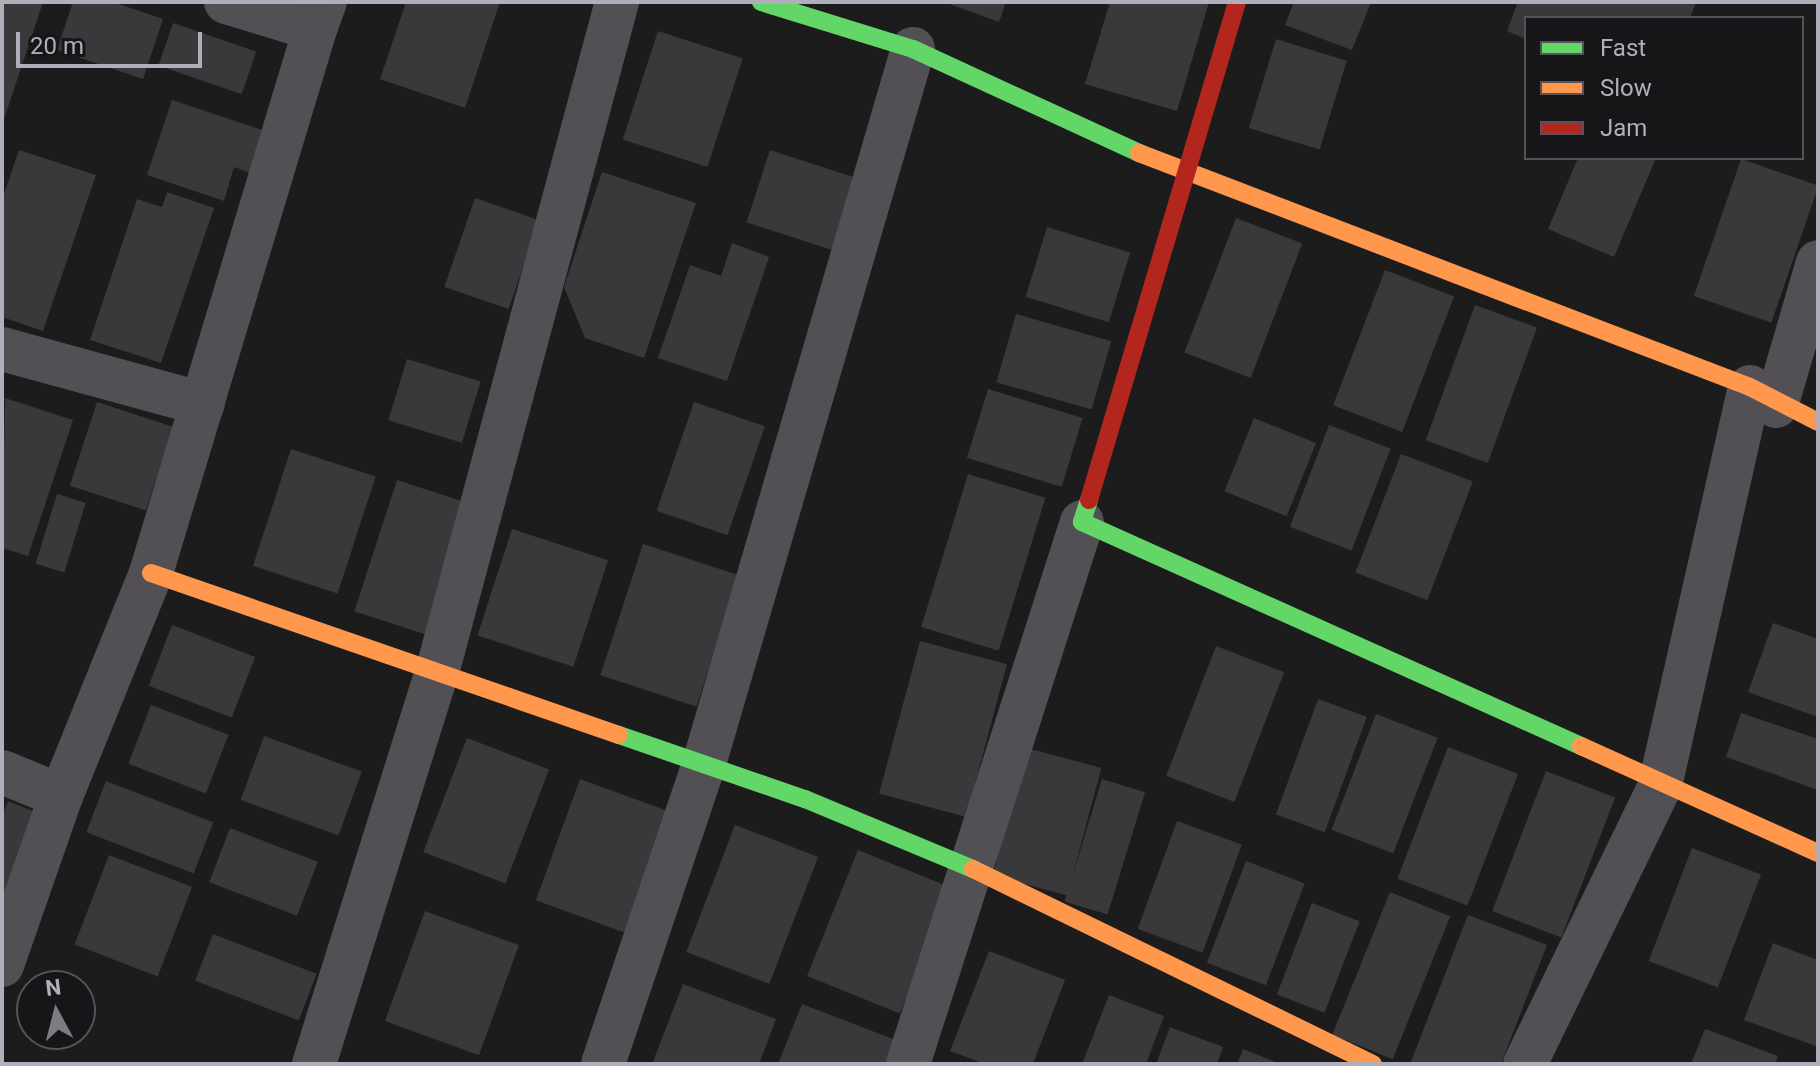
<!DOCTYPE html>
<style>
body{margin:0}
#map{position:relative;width:1820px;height:1066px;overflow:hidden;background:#1c1c1c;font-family:Roboto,sans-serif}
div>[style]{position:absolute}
.building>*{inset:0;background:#39393b;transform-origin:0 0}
.street>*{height:44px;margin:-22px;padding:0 22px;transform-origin:22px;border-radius:22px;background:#525055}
.fast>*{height:18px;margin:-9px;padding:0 9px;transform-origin:9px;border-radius:9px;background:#63d668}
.slow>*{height:18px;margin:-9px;padding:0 9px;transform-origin:9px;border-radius:9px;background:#ff974d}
.jam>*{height:18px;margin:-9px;padding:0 9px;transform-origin:9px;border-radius:9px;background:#b3261e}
span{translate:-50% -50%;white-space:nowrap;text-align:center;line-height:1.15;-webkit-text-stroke:6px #171518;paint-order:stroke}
.frame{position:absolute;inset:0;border:4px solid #b1aebb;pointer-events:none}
.legend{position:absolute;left:1524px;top:16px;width:280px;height:144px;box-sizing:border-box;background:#171518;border:2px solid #555259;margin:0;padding:10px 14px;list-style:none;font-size:24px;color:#b1aebb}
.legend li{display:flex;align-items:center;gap:16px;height:40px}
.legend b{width:40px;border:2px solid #555259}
.north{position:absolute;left:16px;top:970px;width:80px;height:80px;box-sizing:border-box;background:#171518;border:2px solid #555259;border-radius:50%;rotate:353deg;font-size:22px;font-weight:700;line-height:32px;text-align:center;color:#b1aebb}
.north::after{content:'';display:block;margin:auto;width:28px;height:36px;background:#7d7b83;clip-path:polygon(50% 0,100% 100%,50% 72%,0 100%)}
.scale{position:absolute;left:16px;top:32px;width:186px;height:36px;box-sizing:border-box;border:4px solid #b1aebb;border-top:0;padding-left:10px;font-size:24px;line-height:28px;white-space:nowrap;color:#b1aebb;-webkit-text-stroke:6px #171518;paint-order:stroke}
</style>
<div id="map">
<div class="building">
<div style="clip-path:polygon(2px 2px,43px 2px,3px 122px,2px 122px)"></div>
<div style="clip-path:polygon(73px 2px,113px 2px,163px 19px,143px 79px,57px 50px)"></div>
<div style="clip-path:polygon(406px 2px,500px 2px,465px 108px,380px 79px)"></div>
<div style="clip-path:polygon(944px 2px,1006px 2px,999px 22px)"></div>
<div style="clip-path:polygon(1110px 2px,1209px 2px,1177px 111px,1085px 84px)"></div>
<div style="clip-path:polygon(1294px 2px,1371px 2px,1352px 50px,1285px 25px)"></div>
<div style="clip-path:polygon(1518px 2px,1696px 2px,1690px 18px,1526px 18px,1526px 39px,1507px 31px)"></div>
<div style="left:173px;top:23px;width:88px;height:45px;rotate:19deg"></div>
<div style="left:658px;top:31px;width:89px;height:114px;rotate:18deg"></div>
<div style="left:1276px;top:39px;width:74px;height:93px;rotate:17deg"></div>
<div style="clip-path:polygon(172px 100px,265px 131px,251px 173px,234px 167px,224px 201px,147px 175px)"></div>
<div style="clip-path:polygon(19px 150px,96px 175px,43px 331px,2px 317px,2px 200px)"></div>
<div style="left:770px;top:150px;width:97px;height:76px;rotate:18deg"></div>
<div style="clip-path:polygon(1578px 158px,1656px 158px,1614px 257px,1548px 229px)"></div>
<div style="left:1741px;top:159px;width:82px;height:145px;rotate:19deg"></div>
<div style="clip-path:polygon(602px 172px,696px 203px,644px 358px,585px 338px,564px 287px)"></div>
<div style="clip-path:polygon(167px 192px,214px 208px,161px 363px,90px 340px,137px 199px,162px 207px)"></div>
<div style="left:475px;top:198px;width:68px;height:94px;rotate:19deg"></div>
<div style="left:1236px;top:218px;width:71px;height:144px;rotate:21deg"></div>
<div style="left:1047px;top:227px;width:87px;height:73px;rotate:17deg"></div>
<div style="clip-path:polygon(732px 243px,769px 257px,727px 381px,658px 358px,690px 265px,721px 276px)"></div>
<div style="left:1385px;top:270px;width:74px;height:145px;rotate:21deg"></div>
<div style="left:1475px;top:305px;width:66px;height:144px;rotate:20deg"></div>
<div style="left:1016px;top:314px;width:99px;height:71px;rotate:16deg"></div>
<div style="left:407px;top:359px;width:77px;height:64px;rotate:17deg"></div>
<div style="left:988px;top:389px;width:99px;height:72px;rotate:17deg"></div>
<div style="clip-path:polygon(5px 398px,73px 420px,28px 556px,2px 548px)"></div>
<div style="left:97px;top:402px;width:80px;height:88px;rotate:18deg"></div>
<div style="left:694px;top:402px;width:75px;height:115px;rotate:19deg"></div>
<div style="left:1254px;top:418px;width:67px;height:79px;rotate:22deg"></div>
<div style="left:1329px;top:425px;width:66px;height:109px;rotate:21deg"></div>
<div style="left:291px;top:449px;width:89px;height:123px;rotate:18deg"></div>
<div style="left:1401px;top:454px;width:77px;height:127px;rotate:21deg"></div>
<div style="left:968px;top:474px;width:81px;height:160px;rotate:17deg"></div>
<div style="left:397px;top:480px;width:76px;height:138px;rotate:18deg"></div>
<div style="left:57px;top:494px;width:30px;height:73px;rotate:17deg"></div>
<div style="left:512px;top:529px;width:101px;height:112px;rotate:18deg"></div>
<div style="left:643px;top:544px;width:101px;height:138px;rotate:18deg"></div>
<div style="clip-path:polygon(1773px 623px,1818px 639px,1818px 717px,1748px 692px)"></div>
<div style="left:172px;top:625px;width:89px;height:65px;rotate:21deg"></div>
<div style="left:920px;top:641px;width:90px;height:158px;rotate:15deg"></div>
<div style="left:1216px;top:646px;width:73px;height:139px;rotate:21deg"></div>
<div style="left:1318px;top:699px;width:52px;height:123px;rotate:20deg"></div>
<div style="left:151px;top:705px;width:83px;height:63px;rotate:21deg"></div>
<div style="clip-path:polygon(1741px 713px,1818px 739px,1818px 790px,1726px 757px)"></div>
<div style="left:1376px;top:714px;width:66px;height:124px;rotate:21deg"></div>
<div style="left:264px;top:736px;width:104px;height:68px;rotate:20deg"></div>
<div style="left:467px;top:738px;width:88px;height:122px;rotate:21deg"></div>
<div style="left:1448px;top:747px;width:75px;height:141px;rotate:21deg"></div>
<div style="left:1027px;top:748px;width:77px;height:132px;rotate:15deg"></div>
<div style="left:1546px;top:771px;width:74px;height:150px;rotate:21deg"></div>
<div style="left:580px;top:779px;width:97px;height:129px;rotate:20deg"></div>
<div style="left:1102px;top:779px;width:45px;height:128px;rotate:17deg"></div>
<div style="left:106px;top:781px;width:115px;height:55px;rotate:21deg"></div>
<div style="clip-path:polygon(8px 801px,40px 814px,2px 912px,2px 816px)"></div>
<div style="left:1177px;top:821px;width:69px;height:115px;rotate:20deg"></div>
<div style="left:735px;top:825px;width:89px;height:136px;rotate:21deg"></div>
<div style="left:230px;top:828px;width:94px;height:58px;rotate:21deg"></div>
<div style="left:1692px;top:848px;width:74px;height:121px;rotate:21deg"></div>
<div style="left:858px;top:850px;width:100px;height:136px;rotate:22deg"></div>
<div style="left:109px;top:855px;width:89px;height:96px;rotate:21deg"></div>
<div style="left:1246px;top:861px;width:63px;height:109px;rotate:21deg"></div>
<div style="left:1390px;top:892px;width:65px;height:154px;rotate:22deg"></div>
<div style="left:1312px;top:903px;width:51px;height:98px;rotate:21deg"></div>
<div style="left:425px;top:911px;width:100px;height:117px;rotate:20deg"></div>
<div style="clip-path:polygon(1468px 915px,1547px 945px,1501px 1064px,1410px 1064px)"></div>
<div style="left:213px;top:934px;width:111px;height:50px;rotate:21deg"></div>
<div style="clip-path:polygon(1773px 943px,1818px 960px,1816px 1046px,1744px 1020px)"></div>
<div style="clip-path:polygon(989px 951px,1065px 980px,1033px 1064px,985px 1064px,950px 1051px)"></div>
<div style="clip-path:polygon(683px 984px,776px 1019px,759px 1064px,652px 1064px)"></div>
<div style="clip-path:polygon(1109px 995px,1164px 1016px,1146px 1064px,1082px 1064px)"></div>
<div style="clip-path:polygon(802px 1004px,898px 1041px,889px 1064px,778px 1064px)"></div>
<div style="clip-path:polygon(1170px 1027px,1223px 1047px,1217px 1064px,1156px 1064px)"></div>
<div style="clip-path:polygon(1705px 1029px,1778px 1056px,1775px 1064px,1691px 1064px)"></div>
<div style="clip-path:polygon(1243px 1049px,1281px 1064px,1237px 1064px)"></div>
</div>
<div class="street">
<div style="left:226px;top:2px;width:93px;rotate:16.9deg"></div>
<div style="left:315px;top:29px;width:29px;rotate:-70deg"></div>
<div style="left:2px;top:349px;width:208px;rotate:15.3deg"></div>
<div style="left:1776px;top:406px;width:150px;rotate:-73.7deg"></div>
<div style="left:2px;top:772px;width:64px;rotate:22.1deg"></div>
<div style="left:2px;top:965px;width:179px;rotate:-70.8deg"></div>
<div style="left:61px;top:796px;width:240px;rotate:-68deg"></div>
<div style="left:151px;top:573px;width:568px;rotate:-73.22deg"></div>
<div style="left:314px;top:1064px;width:414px;rotate:-72.6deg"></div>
<div style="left:438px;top:669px;width:691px;rotate:-74.98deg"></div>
<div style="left:603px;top:1064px;width:317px;rotate:-71.4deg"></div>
<div style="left:704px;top:764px;width:745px;rotate:-73.71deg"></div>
<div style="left:908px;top:1064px;width:569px;rotate:-72.2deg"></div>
<div style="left:1525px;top:1064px;width:309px;rotate:-64.1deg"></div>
<div style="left:1660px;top:786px;width:409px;rotate:-77.3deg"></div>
</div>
<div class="fast">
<div style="left:761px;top:2px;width:159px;rotate:17.2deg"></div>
<div style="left:913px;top:49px;width:249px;rotate:24.7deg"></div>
<div style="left:1089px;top:500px;width:23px;rotate:108deg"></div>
<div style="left:1082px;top:522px;width:547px;rotate:24.18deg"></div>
<div style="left:619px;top:735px;width:197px;rotate:19deg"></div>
<div style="left:805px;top:799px;width:182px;rotate:22.6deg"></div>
</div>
<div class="slow">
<div style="left:1139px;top:153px;width:654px;rotate:20.96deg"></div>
<div style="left:1750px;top:387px;width:76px;rotate:27.2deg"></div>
<div style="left:151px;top:573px;width:495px;rotate:19.1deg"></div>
<div style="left:1581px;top:746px;width:260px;rotate:24.3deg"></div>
<div style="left:973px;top:869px;width:445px;rotate:26deg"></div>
</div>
<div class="jam">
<div style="left:1089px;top:500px;width:520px;rotate:-73.45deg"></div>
</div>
<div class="frame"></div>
<ul class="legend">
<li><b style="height:10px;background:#63d668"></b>Fast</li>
<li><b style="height:10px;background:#ff974d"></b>Slow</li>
<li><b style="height:10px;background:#b3261e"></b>Jam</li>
</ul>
<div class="north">N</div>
<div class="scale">20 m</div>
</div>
